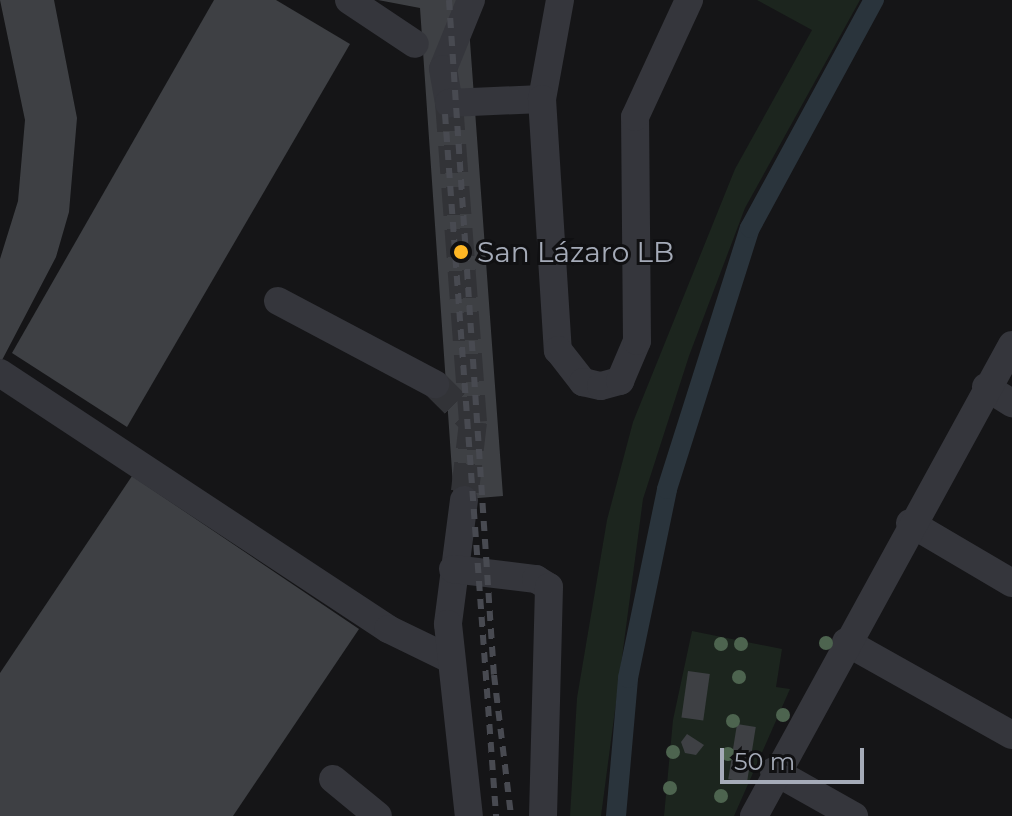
<!DOCTYPE html>
<meta charset="utf-8">
<style>
body{margin:0}
#map{position:relative;width:1012px;height:816px;overflow:hidden;background:#151517;font-family:Montserrat,sans-serif}
div>[style]{position:absolute}
.green>*{inset:0;background:#1c251e}
.canal>*{height:20px;margin:-10px;padding:0 10px;transform-origin:10px;border-radius:10px;background:#2a343c}
.building>*{inset:0;background:#3e4044;transform-origin:0 0}
.minor-tunnel>*{height:28px;margin-top:-14px;transform-origin:0;background:repeating-linear-gradient(90deg,#323337 0 28px,transparent 0 42px)}
.minor>*{height:28px;margin:-14px;padding:0 14px;transform-origin:14px;border-radius:14px;background:#35363c}
.rail>*{height:6px;margin-top:-3px;transform-origin:0;background:repeating-linear-gradient(90deg,#484a51 0 10px,transparent 0 18px)}
.trees>*{width:14px;height:14px;margin:-7px;border-radius:50%;background:#4d644f}
.dots>*{width:22px;height:22px;translate:-50% -50%;box-sizing:border-box;border:4px solid #101012;border-radius:50%}
span{translate:-50% -50%;white-space:nowrap;text-align:center;line-height:1.15;-webkit-text-stroke:6px #101012;paint-order:stroke}
.poi-label{font-size:28px;color:#a5abb8}
.left{translate:0 -50%;text-align:left}
.scale{position:absolute;left:720px;top:748px;width:144px;height:36px;box-sizing:border-box;border:4px solid #a5abb8;border-top:0;padding-left:10px;font-size:24px;line-height:28px;white-space:nowrap;color:#a5abb8;-webkit-text-stroke:6px #101012;paint-order:stroke}
</style>
<div id="map">
<div class="green">
<div style="clip-path:polygon(757px 0,860px 0,745px 208px,689px 356px,643px 499px,601px 816px,570px 816px,577px 698px,607px 520px,633px 422px,735px 169px,812px 30px)"></div>
<div style="clip-path:polygon(692px 631px,782px 649px,776px 687px,790px 689px,734px 816px,664px 816px,673px 720px)"></div>
</div>
<div class="canal">
<div style="left:616px;top:816px;width:139px;rotate:-85deg"></div>
<div style="left:628px;top:678px;width:193px;rotate:-78.3deg"></div>
<div style="left:667px;top:489px;width:274px;rotate:-72.4deg"></div>
<div style="left:750px;top:228px;width:260px;rotate:-61.5deg"></div>
</div>
<div class="building">
<div style="clip-path:polygon(0 0,54px 0,77px 118px,69px 212px,56px 257px,0 364px,0 259px,18px 201px,25px 120px)"></div>
<div style="clip-path:polygon(214px 0,276px 0,350px 44px,127px 427px,12px 353px)"></div>
<div style="clip-path:polygon(378px 0,467px 0,503px 496px,454px 500px,420px 8px)"></div>
<div style="clip-path:polygon(132px 476px,359px 629px,233px 816px,0 816px,0 673px)"></div>
<div style="left:688px;top:671px;width:22px;height:47px;rotate:8deg"></div>
<div style="left:737px;top:724px;width:19px;height:56px;rotate:9deg"></div>
<div style="clip-path:polygon(687px 734px,704px 745px,696px 755px,685px 753px,681px 742px)"></div>
</div>
<div class="minor-tunnel">
<div style="left:449px;top:103px;width:320px;rotate:85.7deg"></div>
<div style="left:473px;top:422px;width:79px;rotate:96.6deg"></div>
<div style="left:435px;top:384px;width:54px;rotate:45deg"></div>
</div>
<div class="minor">
<div style="left:349px;top:0;width:79px;rotate:33.7deg"></div>
<div style="left:471px;top:0;width:74px;rotate:112.1deg"></div>
<div style="left:443px;top:69px;width:35px;rotate:80deg"></div>
<div style="left:449px;top:103px;width:93px;rotate:-2.5deg"></div>
<div style="left:560px;top:0;width:101px;rotate:100.3deg"></div>
<div style="left:542px;top:99px;width:252px;rotate:86.4deg"></div>
<div style="left:558px;top:350px;width:41px;rotate:52deg"></div>
<div style="left:583px;top:382px;width:18px;rotate:13deg"></div>
<div style="left:601px;top:386px;width:20px;rotate:-15deg"></div>
<div style="left:620px;top:381px;width:43px;rotate:-67deg"></div>
<div style="left:637px;top:341px;width:224px;rotate:-90.5deg"></div>
<div style="left:635px;top:117px;width:129px;rotate:-65.2deg"></div>
<div style="left:278px;top:301px;width:178px;rotate:27.9deg"></div>
<div style="left:0;top:373px;width:465px;rotate:33.4deg"></div>
<div style="left:388px;top:629px;width:69px;rotate:25.8deg"></div>
<div style="left:986px;top:387px;width:31px;rotate:32deg"></div>
<div style="left:464px;top:500px;width:125px;rotate:97.4deg"></div>
<div style="left:448px;top:624px;width:193px;rotate:83.8deg"></div>
<div style="left:910px;top:523px;width:118px;rotate:30.5deg"></div>
<div style="left:453px;top:569px;width:84px;rotate:6.9deg"></div>
<div style="left:536px;top:579px;width:15px;rotate:32deg"></div>
<div style="left:549px;top:587px;width:229px;rotate:91.5deg"></div>
<div style="left:846px;top:642px;width:190px;rotate:29.3deg"></div>
<div style="left:774px;top:771px;width:92px;rotate:29.4deg"></div>
<div style="left:333px;top:779px;width:58px;rotate:39.4deg"></div>
<div style="left:754px;top:816px;width:537px;rotate:-61.29deg"></div>
</div>
<div class="rail">
<div style="left:449px;top:0;width:676px;rotate:86.19deg"></div>
<div style="left:494px;top:675px;width:142px;rotate:83.1deg"></div>
<div style="left:445px;top:114px;width:704px;rotate:85.84deg"></div>
</div>
<div class="trees">
<div style="left:826px;top:643px"></div>
<div style="left:721px;top:644px"></div>
<div style="left:741px;top:644px"></div>
<div style="left:739px;top:677px"></div>
<div style="left:783px;top:715px"></div>
<div style="left:733px;top:721px"></div>
<div style="left:673px;top:752px"></div>
<div style="left:728px;top:754px"></div>
<div style="left:670px;top:788px"></div>
<div style="left:721px;top:796px"></div>
</div>
<div class="dots">
<div style="left:461px;top:252px;background:#ffb724"></div>
</div>
<div class="poi-label">
<span class="left" style="left:477px;top:252px">San Lázaro LB</span>
</div>
<div class="scale">50 m</div>
</div>
